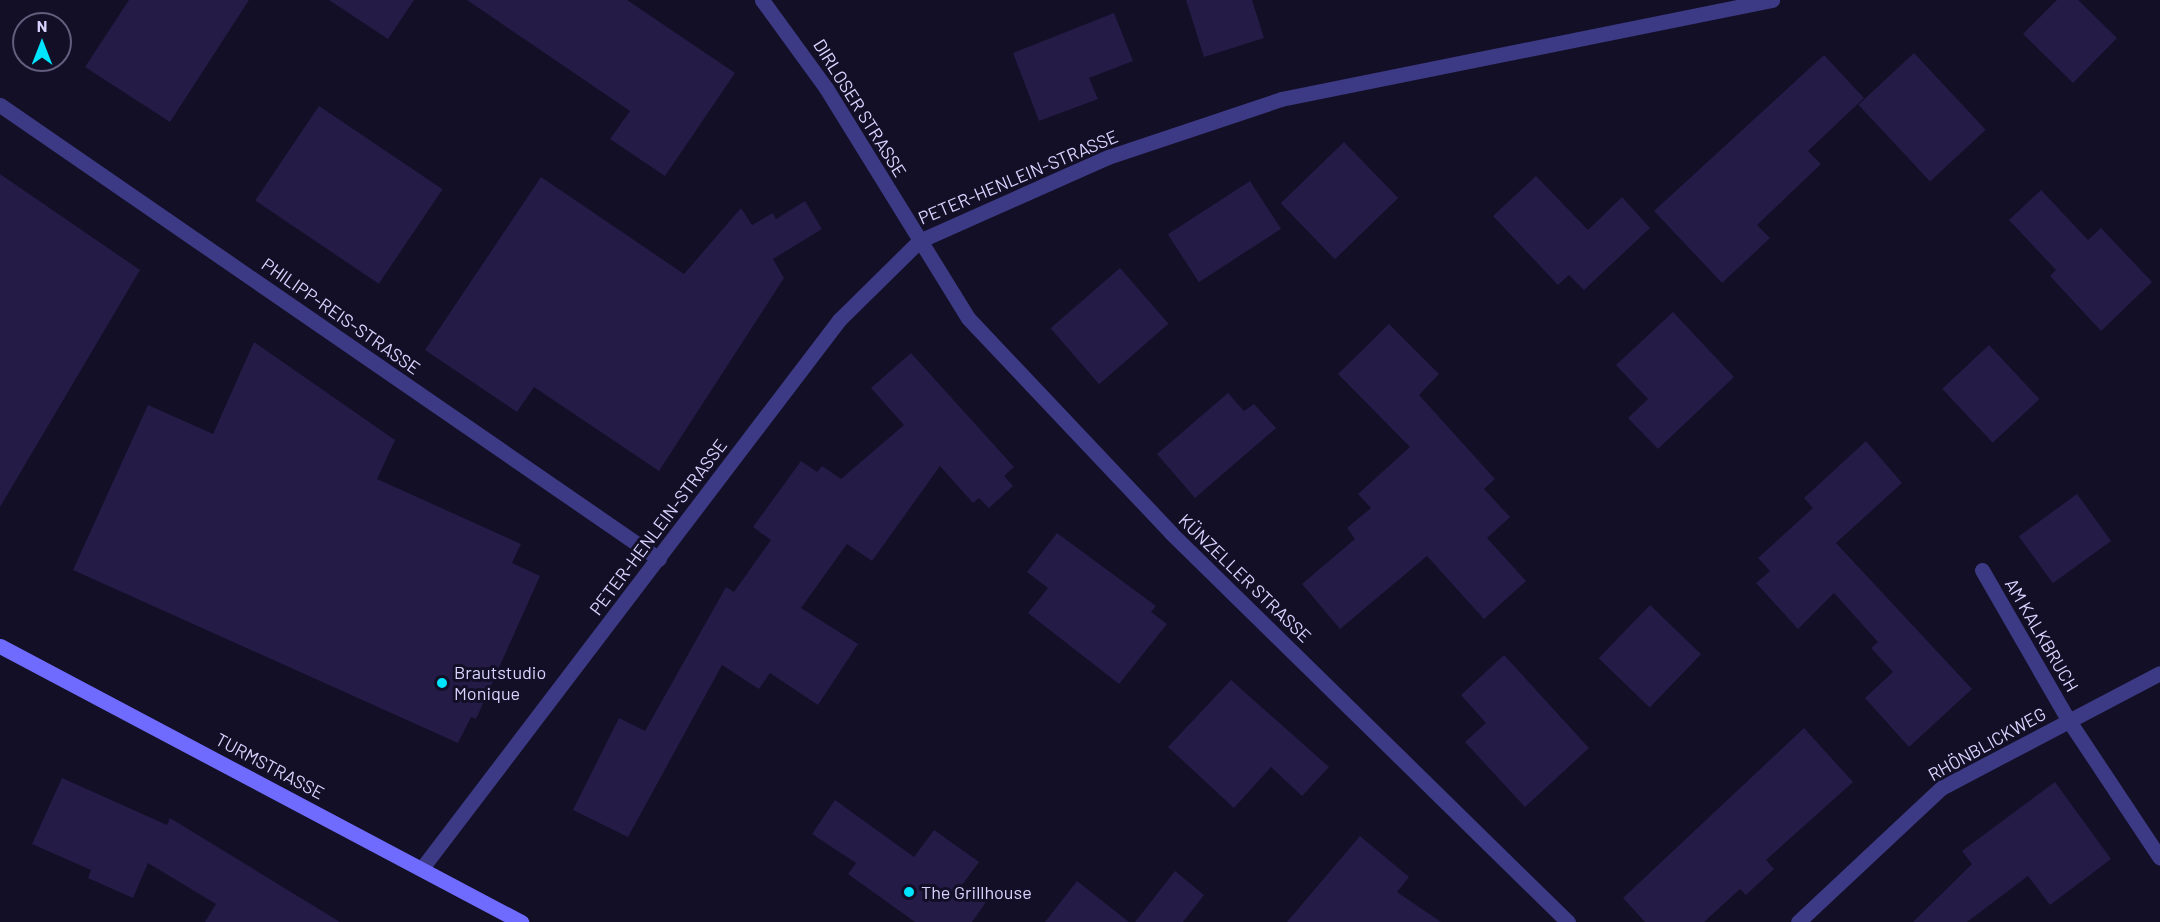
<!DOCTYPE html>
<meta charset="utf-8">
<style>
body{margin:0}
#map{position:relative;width:2160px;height:922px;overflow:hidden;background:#130f26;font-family:Barlow,sans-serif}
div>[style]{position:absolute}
.building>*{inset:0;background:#241b47;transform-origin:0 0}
.minor>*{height:15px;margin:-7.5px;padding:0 7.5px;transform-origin:7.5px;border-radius:7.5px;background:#3d3a85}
.secondary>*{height:15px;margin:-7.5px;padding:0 7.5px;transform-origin:7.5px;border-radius:7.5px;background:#6f6bff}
.dots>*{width:16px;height:16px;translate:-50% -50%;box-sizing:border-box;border:3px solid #130f26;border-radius:50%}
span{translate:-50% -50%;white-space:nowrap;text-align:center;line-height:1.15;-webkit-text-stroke:6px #130f26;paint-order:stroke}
.street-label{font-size:18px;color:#d9d4ff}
.poi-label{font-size:18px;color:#d9d4ff}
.left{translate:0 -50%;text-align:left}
.north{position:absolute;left:12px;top:12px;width:60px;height:60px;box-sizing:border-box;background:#130f26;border:2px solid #625e7d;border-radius:50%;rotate:0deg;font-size:16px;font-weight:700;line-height:24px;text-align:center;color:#d9d4ff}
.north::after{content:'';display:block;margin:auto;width:21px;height:27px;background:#00e5ff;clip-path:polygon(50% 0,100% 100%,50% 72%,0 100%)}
</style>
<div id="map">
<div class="building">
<div style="clip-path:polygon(129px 0,249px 0,170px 122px,85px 67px)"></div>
<div style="clip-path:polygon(329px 0,414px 0,388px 39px)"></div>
<div style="clip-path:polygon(467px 0,627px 0,735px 73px,665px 176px,610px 139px,630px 111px)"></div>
<div style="clip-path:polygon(1186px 0,1252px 0,1264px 38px,1204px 57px)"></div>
<div style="clip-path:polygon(2057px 0,2078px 0,2117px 38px,2073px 83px,2023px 34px)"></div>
<div style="clip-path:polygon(1114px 13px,1133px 61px,1089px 78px,1098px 99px,1039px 121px,1013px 53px)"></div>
<div style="left:1914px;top:53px;width:105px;height:76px;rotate:47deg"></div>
<div style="clip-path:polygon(1824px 55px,1864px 98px,1808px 151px,1821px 164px,1757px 225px,1770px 238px,1722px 283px,1654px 211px)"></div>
<div style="left:319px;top:106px;width:149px;height:114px;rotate:34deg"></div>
<div style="left:1344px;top:142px;width:78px;height:88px;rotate:46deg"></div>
<div style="clip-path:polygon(0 174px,140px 270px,0 507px)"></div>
<div style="clip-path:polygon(1536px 176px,1588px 230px,1622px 197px,1650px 228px,1584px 290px,1569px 275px,1558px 285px,1493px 216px)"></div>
<div style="clip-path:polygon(541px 177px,684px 274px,741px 208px,752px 225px,773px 213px,776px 219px,805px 201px,822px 229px,773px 259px,784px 278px,659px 471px,534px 387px,517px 412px,425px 350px)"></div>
<div style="left:1250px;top:181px;width:57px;height:98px;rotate:57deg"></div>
<div style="clip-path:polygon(2041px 190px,2088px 240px,2101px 228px,2152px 282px,2101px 331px,2050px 276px,2056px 270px,2009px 220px)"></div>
<div style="left:1120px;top:268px;width:74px;height:92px;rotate:49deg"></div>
<div style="clip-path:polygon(1673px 312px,1734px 377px,1658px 449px,1628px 418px,1648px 399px,1616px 365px)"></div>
<div style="clip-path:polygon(1389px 324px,1439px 374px,1419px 395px,1495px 479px,1484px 489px,1510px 517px,1487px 538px,1526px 581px,1484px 619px,1427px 556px,1340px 629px,1302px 584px,1355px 539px,1347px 528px,1371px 508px,1358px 494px,1410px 447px,1338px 374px)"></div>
<div style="clip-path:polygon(254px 342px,395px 440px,377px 479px,521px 544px,512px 563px,540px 576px,476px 719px,471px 717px,458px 743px,73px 570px,148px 405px,213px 434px)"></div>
<div style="left:1989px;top:345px;width:74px;height:64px;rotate:47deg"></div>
<div style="clip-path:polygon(911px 353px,1014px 467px,1004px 476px,1013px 486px,989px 508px,979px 498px,973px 503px,940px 466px,872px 561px,847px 544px,801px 608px,858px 644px,818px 705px,770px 673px,759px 689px,722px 665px,628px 837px,573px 810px,619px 718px,645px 731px,726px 587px,734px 592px,771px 540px,753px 527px,801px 461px,817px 472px,822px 466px,841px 479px,904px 425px,871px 388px)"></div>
<div style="clip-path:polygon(1228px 393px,1244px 411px,1254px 404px,1276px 428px,1195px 498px,1157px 454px)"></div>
<div style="clip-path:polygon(1866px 441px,1902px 483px,1836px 543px,1972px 689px,1909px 747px,1865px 698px,1893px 672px,1871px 648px,1878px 642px,1834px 593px,1798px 629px,1756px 583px,1770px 571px,1758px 558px,1813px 508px,1804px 498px)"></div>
<div style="left:2077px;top:494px;width:58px;height:72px;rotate:54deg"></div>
<div style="clip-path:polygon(1057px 533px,1156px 606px,1151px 612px,1167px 624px,1119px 684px,1028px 613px,1048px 588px,1027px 572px)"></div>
<div style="left:1650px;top:605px;width:71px;height:74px;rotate:44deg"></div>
<div style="clip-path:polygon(1504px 655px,1589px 748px,1525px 807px,1465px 742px,1486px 723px,1461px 695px)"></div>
<div style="clip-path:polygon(1231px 680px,1329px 767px,1302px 796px,1271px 767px,1234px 808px,1168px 747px)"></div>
<div style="clip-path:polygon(1804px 728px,1853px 782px,1766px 860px,1774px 869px,1746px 895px,1740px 889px,1704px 922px,1645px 922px,1623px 898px)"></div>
<div style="clip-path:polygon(62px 778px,167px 825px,170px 818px,340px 922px,205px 922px,216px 904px,148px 863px,133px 898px,88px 878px,91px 870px,32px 844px)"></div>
<div style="clip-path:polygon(2055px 782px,2111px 859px,2050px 905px,2028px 876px,1967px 922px,1913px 922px,1972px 864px,1962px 851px)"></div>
<div style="clip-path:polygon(835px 800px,914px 857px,934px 830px,979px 862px,962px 885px,986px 902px,972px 922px,915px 922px,848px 874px,856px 863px,812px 834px)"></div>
<div style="clip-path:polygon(1360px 836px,1409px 877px,1397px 892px,1441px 922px,1287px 922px)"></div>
<div style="clip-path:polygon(1175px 871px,1204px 895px,1183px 922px,1135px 922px)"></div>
<div style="clip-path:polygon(1077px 881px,1129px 922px,1045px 922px)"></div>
</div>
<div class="minor">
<div style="left:762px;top:0;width:109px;rotate:54deg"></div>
<div style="left:826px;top:88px;width:270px;rotate:58.3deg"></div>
<div style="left:968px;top:318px;width:296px;rotate:46.6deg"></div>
<div style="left:1171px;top:533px;width:556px;rotate:44.42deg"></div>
<div style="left:0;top:105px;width:800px;rotate:34.56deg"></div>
<div style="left:1982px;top:570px;width:174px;rotate:60.1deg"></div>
<div style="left:2069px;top:721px;width:164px;rotate:56.4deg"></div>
<div style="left:422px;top:868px;width:689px;rotate:-52.73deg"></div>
<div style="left:839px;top:320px;width:112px;rotate:-44.6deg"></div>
<div style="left:919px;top:241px;width:207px;rotate:-24deg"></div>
<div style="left:1108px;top:157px;width:182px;rotate:-18.5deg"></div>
<div style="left:1281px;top:99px;width:501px;rotate:-11.4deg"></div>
<div style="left:1798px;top:922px;width:196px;rotate:-43.1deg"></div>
<div style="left:1941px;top:788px;width:247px;rotate:-27.7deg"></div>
</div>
<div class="secondary">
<div style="left:0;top:646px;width:590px;rotate:27.91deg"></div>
</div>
<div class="dots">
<div style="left:442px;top:683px;background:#00e5ff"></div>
<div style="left:909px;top:892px;background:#00e5ff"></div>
</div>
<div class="street-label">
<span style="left:860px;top:108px;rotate:58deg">DIRLOSER STRASSE</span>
<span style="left:1018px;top:177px;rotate:-23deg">PETER-HENLEIN-STRASSE</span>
<span style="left:341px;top:316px;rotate:35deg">PHILIPP-REIS-STRASSE</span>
<span style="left:658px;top:527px;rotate:-53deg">PETER-HENLEIN-STRASSE</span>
<span style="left:1245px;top:578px;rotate:44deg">KÜNZELLER STRASSE</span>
<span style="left:2042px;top:635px;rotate:60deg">AM KALKBRUCH</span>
<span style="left:1987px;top:744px;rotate:-29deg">RHÖNBLICKWEG</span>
<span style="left:270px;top:766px;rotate:28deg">TURMSTRASSE</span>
</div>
<div class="poi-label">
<span class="left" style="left:454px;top:683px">Brautstudio<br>Monique</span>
<span class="left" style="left:921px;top:892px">The Grillhouse</span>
</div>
<div class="north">N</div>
</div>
